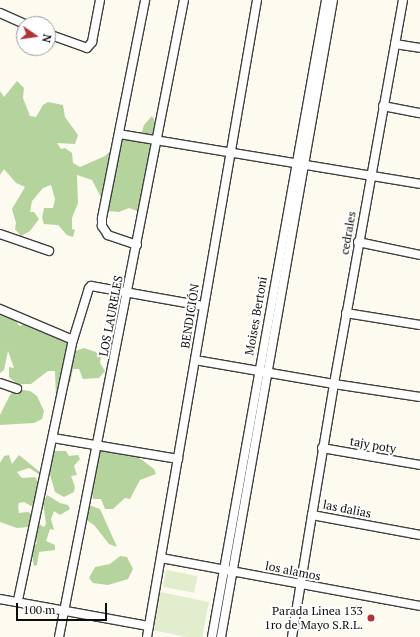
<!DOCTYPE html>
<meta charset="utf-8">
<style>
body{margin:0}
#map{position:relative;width:420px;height:637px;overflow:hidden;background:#fdfbef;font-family:"PT Serif",serif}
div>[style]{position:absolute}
.forest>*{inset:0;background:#b5d49d}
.pitch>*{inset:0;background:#e2edcd;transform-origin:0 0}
.roads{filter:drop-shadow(1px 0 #404040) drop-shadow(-1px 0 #404040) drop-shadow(0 1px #404040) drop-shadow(0 -1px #404040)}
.minor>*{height:8px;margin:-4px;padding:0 4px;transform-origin:4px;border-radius:4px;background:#fff}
.dots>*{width:11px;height:11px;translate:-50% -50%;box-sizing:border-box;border:2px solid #fff;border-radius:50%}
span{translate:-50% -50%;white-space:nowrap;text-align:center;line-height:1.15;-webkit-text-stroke:4px #fff;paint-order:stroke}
.street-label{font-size:12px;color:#0d0d0d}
.poi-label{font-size:12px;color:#0d0d0d}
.right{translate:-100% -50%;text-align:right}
.north{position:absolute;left:16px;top:16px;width:40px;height:40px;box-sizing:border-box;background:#fff;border:1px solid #9e9e9e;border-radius:50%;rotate:103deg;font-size:11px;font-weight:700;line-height:16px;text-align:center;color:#0d0d0d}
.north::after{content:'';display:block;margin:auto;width:14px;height:18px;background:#b03338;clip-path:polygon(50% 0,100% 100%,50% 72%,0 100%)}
.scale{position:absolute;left:16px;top:603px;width:91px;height:18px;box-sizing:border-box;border:2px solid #0d0d0d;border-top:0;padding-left:5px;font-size:12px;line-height:14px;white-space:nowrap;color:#0d0d0d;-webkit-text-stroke:3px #fff;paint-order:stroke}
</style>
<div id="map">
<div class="forest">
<div style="clip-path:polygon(17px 81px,24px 88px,23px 98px,30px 116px,36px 117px,43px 105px,48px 102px,63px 105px,65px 117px,78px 135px,75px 144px,57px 143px,61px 149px,65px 148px,72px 153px,73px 163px,80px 167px,105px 156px,129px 134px,141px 135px,144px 125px,152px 116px,156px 123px,150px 146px,151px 156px,140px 212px,129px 208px,119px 212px,108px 211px,92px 180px,77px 175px,78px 203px,72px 218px,72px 229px,75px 230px,73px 237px,67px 235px,58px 225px,44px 224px,42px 218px,44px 208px,53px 208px,55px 199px,51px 185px,43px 188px,32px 201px,30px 212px,34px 212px,39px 219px,30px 231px,21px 236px,15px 229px,16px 223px,12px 209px,25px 187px,16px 183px,4px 169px,0 175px,0 91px,4px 97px)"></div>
<div style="clip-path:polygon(0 315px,16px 321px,19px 326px,28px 323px,67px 339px,75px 351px,84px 348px,96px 352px,101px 356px,100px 363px,105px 371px,99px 378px,83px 379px,79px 369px,73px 369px,70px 383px,61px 384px,56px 398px,55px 371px,48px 371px,31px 384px,17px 384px,9px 377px,9px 367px,14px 368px,8px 351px,4px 370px,0 373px)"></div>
<div style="clip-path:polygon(16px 389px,30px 391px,37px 396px,44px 411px,42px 419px,34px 423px,0 425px,0 415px,10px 395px)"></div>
<div style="clip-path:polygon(97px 448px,134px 454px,154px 469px,156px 474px,140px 480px,130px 499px,125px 498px,113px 509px,105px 509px,101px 499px,93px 499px,91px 488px)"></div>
<div style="clip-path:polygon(55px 451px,66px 451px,69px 456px,78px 455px,80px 459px,74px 466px,77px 475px,71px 476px,75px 487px,74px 492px,64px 497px,55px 492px,49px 471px,51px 454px)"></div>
<div style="clip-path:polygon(9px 455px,12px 464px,19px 455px,40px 472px,40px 475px,29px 468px,17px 472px,22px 478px,35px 477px,40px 485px,35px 505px,31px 506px,24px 502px,19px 503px,18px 507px,19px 513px,28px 512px,35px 516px,29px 527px,17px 528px,0 522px,0 463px,4px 456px)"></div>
<div style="clip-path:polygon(47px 495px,60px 503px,68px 505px,70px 509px,60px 515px,54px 511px,51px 519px,54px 530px,50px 529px,46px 541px,55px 545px,55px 550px,39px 552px,37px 565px,34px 566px,31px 548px,37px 543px,34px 535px,39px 524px,44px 527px,46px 524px,43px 503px)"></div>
<div style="clip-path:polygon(89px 505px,100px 509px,117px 547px,109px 544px,94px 525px,83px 518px)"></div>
<div style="clip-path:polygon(120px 556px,127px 557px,133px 569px,128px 579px,108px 585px,93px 583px,89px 578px,95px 567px,110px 564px)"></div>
</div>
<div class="pitch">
<div style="left:166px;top:570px;width:32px;height:17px;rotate:11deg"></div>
<div style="clip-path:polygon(160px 592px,209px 602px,202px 637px,187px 637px,152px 630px)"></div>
</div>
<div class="roads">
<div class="minor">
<div style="left:403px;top:0;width:390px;rotate:100.2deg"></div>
<div style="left:334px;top:384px;width:87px;rotate:8.6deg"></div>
<div style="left:0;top:13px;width:27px;rotate:24deg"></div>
<div style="left:48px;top:34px;width:41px;rotate:19.7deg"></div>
<div style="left:87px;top:48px;width:8px;rotate:-50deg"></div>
<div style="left:92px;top:42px;width:43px;rotate:-79.2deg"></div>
<div style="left:395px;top:44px;width:25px;rotate:9deg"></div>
<div style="left:383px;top:106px;width:38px;rotate:11deg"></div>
<div style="left:119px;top:134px;width:305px;rotate:9.4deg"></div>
<div style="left:0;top:234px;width:52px;rotate:19.1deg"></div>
<div style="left:358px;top:242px;width:63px;rotate:11.8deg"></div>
<div style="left:137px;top:245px;width:31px;rotate:-161deg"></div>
<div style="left:108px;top:235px;width:11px;rotate:-124deg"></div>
<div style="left:102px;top:226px;width:8px;rotate:-90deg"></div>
<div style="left:102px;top:218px;width:222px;rotate:-78.8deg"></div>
<div style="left:0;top:309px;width:79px;rotate:23deg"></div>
<div style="left:346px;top:313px;width:75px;rotate:9.2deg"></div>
<div style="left:195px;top:360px;width:141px;rotate:9.8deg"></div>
<div style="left:334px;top:384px;width:133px;rotate:99.5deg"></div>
<div style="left:312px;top:515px;width:110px;rotate:10.5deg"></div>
<div style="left:0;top:383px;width:18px;rotate:19deg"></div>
<div style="left:53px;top:438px;width:127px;rotate:9.5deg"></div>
<div style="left:322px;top:448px;width:99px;rotate:9.8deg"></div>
<div style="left:161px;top:558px;width:263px;rotate:10.5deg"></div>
<div style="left:0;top:599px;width:151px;rotate:10.3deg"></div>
<div style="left:18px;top:600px;width:266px;rotate:-78.1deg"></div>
<div style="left:73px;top:340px;width:54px;rotate:-72.9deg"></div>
<div style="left:89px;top:288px;width:3px;rotate:-45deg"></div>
<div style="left:91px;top:286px;width:114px;rotate:10.1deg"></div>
<div style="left:59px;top:637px;width:649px;rotate:-78.9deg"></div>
<div style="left:147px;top:637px;width:646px;rotate:-80.2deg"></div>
<div style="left:212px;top:637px;width:647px;rotate:-79.85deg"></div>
<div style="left:221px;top:637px;width:647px;rotate:-80.03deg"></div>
<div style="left:292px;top:637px;width:124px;rotate:-80.7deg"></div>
</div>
</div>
<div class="dots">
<div style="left:371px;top:618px;background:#b03338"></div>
</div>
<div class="street-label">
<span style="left:348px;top:233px;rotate:-80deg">cedrales</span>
<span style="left:111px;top:316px;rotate:-79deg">LOS LAURELES</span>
<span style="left:190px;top:316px;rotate:-81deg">BENDICIÓN</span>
<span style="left:256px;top:316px;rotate:-80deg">Moises Bertoni</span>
<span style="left:373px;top:445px;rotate:10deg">tajy poty</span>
<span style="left:347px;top:509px;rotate:11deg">las dalias</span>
<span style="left:293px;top:571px;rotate:11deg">los alamos</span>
</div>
<div class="poi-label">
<span class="right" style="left:363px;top:618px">Parada Linea 133<br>1ro de Mayo S.R.L.</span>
</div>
<div class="north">N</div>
<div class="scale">100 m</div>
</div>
